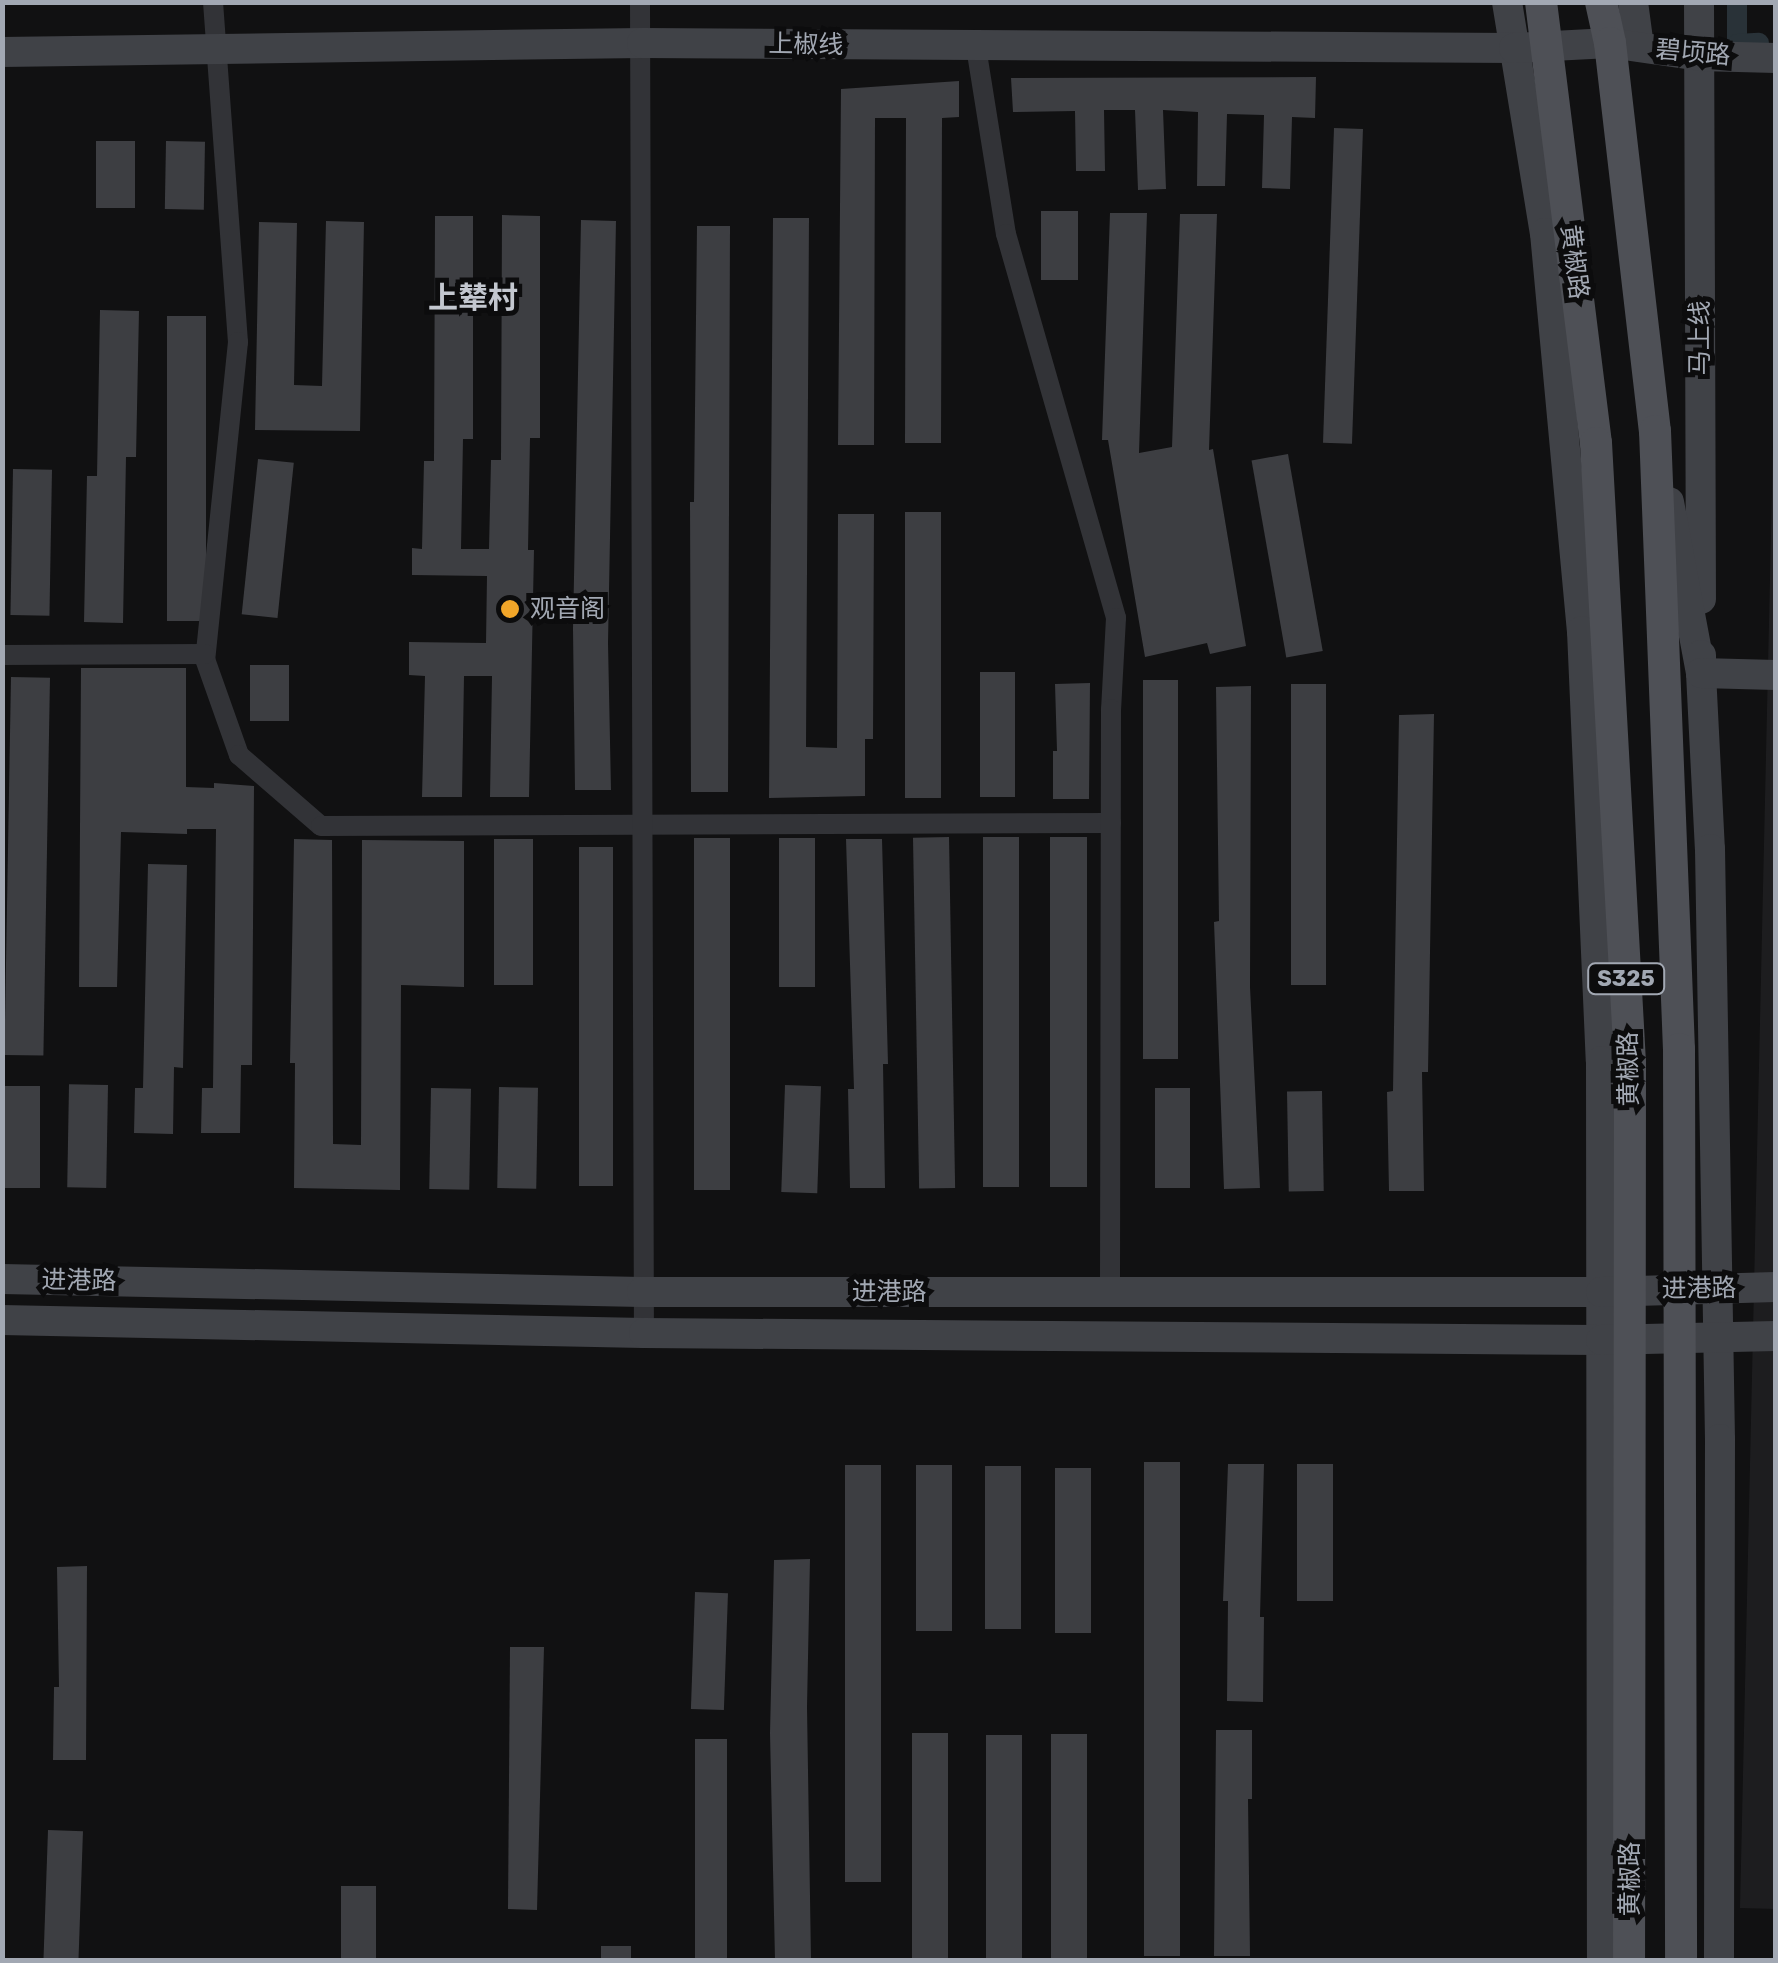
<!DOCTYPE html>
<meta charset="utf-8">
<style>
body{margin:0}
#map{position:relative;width:1778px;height:1963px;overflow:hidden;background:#111112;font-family:Rubik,"Noto Sans SC",sans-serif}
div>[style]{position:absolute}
.built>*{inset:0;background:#1d1d1f}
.canal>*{height:20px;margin:-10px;padding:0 10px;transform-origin:10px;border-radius:10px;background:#293238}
.building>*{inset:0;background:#3d3e42;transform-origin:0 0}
.street>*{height:20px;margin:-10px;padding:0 10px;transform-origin:10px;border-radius:10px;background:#323337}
.secondary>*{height:30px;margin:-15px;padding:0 15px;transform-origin:15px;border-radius:15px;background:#404247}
.primary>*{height:32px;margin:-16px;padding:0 16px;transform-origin:16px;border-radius:16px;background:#4e5056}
.dots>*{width:28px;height:28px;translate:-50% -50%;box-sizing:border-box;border:5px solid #0c0c0d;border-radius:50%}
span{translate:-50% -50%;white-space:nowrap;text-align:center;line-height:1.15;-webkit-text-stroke:10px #0c0c0d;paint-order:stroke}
.shield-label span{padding:2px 8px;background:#0c0c0d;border:2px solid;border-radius:8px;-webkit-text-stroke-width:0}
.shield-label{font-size:22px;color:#a2a8b3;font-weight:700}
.street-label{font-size:25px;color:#a2a8b3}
.poi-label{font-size:25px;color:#a2a8b3}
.left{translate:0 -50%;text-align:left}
.quarter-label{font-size:30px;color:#c3c7cf;font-weight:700}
.frame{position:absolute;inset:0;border:5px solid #a2a8b3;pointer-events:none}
</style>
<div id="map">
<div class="built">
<div style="clip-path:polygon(1775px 356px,1776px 1909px,1740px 1908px)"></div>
</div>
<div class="canal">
<div style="left:1737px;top:2px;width:42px;rotate:90deg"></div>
<div style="left:1737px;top:44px;width:22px;rotate:-3deg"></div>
</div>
<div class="building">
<div style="clip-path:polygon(1316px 77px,1315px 118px,1292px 117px,1290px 189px,1262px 188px,1264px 115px,1227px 114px,1225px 186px,1197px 186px,1198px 112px,1163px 110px,1166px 189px,1138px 190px,1135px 110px,1104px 110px,1105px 171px,1076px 171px,1075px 111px,1013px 112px,1011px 78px)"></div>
<div style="clip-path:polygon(959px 81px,959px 117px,942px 118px,941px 443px,905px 443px,906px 118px,875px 118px,874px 445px,838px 445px,841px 89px)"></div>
<div style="left:1334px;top:128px;width:29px;height:315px;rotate:2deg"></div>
<div style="left:96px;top:141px;width:39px;height:67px"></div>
<div style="left:166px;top:141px;width:39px;height:68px;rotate:1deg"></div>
<div style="left:1041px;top:211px;width:37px;height:69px"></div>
<div style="clip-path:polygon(1110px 213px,1147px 213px,1139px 453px,1172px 447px,1180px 214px,1217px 214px,1209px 450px,1213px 449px,1246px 646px,1210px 654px,1207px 643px,1145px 657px,1108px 440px,1102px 440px)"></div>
<div style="clip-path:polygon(502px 215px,540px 216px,540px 438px,530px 438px,528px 550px,534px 550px,529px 797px,490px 797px,492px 676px,464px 676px,462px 797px,422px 797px,425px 676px,409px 675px,409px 642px,486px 643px,487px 576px,412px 575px,412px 548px,422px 549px,424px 461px,434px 461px,435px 216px,473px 216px,473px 439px,463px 439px,461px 549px,489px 549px,491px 460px,501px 460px)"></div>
<div style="clip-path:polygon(773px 218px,809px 218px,806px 747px,837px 748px,838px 514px,874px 514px,873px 739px,865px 739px,865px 796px,769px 798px)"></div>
<div style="clip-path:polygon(581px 220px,616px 221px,608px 643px,611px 790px,575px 790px,573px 629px)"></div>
<div style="clip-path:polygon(326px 221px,364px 222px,360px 431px,255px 430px,259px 222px,297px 223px,294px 385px,322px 386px)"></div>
<div style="clip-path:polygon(697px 226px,730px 226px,728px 792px,691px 792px,690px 502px,694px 502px)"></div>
<div style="clip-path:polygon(100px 310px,139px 311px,136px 457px,126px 457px,123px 623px,84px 622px,87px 476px,97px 476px)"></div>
<div style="left:167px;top:316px;width:39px;height:305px"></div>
<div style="left:1288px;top:454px;width:200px;height:37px;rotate:80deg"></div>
<div style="left:258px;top:459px;width:36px;height:156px;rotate:6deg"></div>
<div style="left:13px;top:469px;width:39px;height:146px;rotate:1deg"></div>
<div style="left:905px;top:512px;width:36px;height:286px"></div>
<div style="left:250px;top:665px;width:39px;height:56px"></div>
<div style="clip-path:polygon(81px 668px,186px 668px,186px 787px,214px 788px,214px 783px,254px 786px,252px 1065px,241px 1065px,240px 1133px,201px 1133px,202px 1088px,213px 1088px,216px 829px,187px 829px,187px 834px,121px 832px,117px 987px,79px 987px)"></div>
<div style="left:1015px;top:672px;width:125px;height:35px;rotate:90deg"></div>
<div style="left:11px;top:677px;width:39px;height:378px;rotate:1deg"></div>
<div style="left:1178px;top:680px;width:379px;height:35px;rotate:90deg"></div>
<div style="clip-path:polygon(1090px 683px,1089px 799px,1053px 799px,1053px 751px,1057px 751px,1055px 684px)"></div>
<div style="left:1326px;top:684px;width:301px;height:35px;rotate:90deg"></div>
<div style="clip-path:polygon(1251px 686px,1250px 987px,1260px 1188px,1224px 1189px,1214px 922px,1219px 921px,1216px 687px)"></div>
<div style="clip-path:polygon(1434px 714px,1428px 1072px,1422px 1072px,1424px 1191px,1389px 1191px,1387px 1092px,1393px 1091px,1399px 715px)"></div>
<div style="left:949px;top:837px;width:351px;height:36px;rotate:89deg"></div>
<div style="left:983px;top:837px;width:36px;height:350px"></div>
<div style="left:1050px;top:837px;width:37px;height:350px"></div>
<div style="left:694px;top:838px;width:36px;height:352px"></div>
<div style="left:779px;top:838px;width:36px;height:149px"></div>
<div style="clip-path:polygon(294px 839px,332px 840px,333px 1144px,361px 1145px,362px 840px,464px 841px,464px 987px,401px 985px,400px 1190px,294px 1188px,295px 1063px,290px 1063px)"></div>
<div style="left:494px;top:839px;width:39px;height:146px"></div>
<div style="clip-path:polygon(846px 839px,882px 839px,888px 1064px,883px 1064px,885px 1188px,850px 1188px,848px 1089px,854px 1089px)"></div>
<div style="left:579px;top:847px;width:34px;height:339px"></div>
<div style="clip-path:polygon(148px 864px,187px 865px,183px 1068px,174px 1067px,173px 1134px,134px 1133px,135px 1088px,143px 1088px)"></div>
<div style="left:108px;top:1085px;width:103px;height:39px;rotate:91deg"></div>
<div style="left:785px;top:1085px;width:36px;height:107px;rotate:2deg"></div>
<div style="left:2px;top:1086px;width:38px;height:102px"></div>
<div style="left:499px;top:1087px;width:39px;height:101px;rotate:1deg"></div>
<div style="left:431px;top:1088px;width:40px;height:101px;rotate:1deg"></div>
<div style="left:1155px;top:1088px;width:35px;height:100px"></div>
<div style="left:1322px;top:1091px;width:100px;height:35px;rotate:89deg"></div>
<div style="left:1144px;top:1462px;width:36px;height:494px"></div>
<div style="clip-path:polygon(1228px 1464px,1264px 1464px,1260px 1617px,1264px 1617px,1263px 1702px,1227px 1701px,1228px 1601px,1223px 1601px)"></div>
<div style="left:1297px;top:1464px;width:36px;height:137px"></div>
<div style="left:845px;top:1465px;width:36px;height:417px"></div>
<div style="left:916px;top:1465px;width:36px;height:166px"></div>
<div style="left:985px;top:1466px;width:36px;height:163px"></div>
<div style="left:1055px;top:1468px;width:36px;height:165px"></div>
<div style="clip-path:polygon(810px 1559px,807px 1707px,811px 1960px,775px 1960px,770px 1733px,774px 1560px)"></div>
<div style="clip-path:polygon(87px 1566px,86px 1760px,53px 1760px,54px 1687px,59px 1687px,57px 1567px)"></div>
<div style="left:695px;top:1592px;width:33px;height:117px;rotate:2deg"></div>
<div style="clip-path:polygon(510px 1647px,544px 1647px,537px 1910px,508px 1909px)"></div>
<div style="clip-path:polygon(1216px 1730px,1252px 1730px,1252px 1799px,1248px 1799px,1250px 1956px,1214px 1956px)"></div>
<div style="left:912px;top:1733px;width:36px;height:226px"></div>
<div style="left:1087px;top:1734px;width:226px;height:36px;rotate:90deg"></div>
<div style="left:986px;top:1735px;width:36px;height:225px"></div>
<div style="left:695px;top:1739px;width:32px;height:221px"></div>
<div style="left:48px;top:1830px;width:35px;height:130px;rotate:2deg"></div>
<div style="left:341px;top:1886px;width:35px;height:74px"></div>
<div style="left:601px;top:1946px;width:30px;height:14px"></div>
</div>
<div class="street">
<div style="left:213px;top:2px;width:341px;rotate:85.8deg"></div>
<div style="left:238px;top:342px;width:319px;rotate:95.9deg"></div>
<div style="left:205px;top:659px;width:102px;rotate:70.5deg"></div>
<div style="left:239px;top:755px;width:108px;rotate:40.9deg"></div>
<div style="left:321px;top:826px;width:790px;rotate:-0.22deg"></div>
<div style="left:640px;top:2px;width:1331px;rotate:89.83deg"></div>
<div style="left:976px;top:47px;width:189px;rotate:80.9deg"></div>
<div style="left:1006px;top:234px;width:399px;rotate:74deg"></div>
<div style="left:1116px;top:618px;width:91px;rotate:93.1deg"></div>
<div style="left:1111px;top:709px;width:583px;rotate:90.1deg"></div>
<div style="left:2px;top:655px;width:203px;rotate:-0.3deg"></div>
</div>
<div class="secondary">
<div style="left:1507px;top:2px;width:234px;rotate:80.7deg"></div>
<div style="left:1545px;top:233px;width:400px;rotate:84.7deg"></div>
<div style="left:1582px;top:631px;width:430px;rotate:87.5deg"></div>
<div style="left:1601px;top:1061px;width:899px;rotate:89.94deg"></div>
<div style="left:1633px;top:2px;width:45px;rotate:82.4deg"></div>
<div style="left:1699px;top:2px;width:597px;rotate:89.81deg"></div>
<div style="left:2px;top:52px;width:640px;rotate:-0.81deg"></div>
<div style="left:642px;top:43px;width:872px;rotate:0.33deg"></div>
<div style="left:1514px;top:48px;width:96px;rotate:-3deg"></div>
<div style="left:1610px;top:43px;width:91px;rotate:8.2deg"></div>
<div style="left:1700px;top:56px;width:76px;rotate:1.5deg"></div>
<div style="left:1669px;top:502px;width:174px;rotate:79.4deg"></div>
<div style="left:1701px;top:673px;width:176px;rotate:87.1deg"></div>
<div style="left:1710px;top:849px;width:590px;rotate:89.03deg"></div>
<div style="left:1720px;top:1439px;width:521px;rotate:90.11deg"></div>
<div style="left:1701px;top:655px;width:18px;rotate:90deg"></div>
<div style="left:1701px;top:673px;width:75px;rotate:1.5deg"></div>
<div style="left:2px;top:1279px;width:640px;rotate:1.16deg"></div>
<div style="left:642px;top:1292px;width:959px"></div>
<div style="left:1601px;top:1292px;width:175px;rotate:-1.6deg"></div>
<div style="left:2px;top:1320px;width:642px;rotate:1.16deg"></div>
<div style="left:644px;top:1333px;width:957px;rotate:0.42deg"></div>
<div style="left:1601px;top:1340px;width:175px;rotate:-1.3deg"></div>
</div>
<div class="primary">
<div style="left:1541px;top:2px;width:444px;rotate:82.9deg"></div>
<div style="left:1596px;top:443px;width:620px;rotate:86.86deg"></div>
<div style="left:1630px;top:1062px;width:898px;rotate:90.06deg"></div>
<div style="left:1601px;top:2px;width:42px;rotate:77.6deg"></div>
<div style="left:1610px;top:43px;width:391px;rotate:83.4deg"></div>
<div style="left:1655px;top:431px;width:618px;rotate:87.78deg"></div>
<div style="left:1679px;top:1049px;width:911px;rotate:89.87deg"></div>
</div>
<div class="dots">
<div style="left:510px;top:609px;background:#f2a629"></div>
</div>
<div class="shield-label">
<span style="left:1626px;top:979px">S325</span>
</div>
<div class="street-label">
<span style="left:806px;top:45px;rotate:1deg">上椒线</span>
<span style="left:1693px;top:53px;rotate:5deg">碧顷路</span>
<span style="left:1574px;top:262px;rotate:83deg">黄椒路</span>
<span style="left:1700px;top:338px;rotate:-90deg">马上线</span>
<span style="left:1629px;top:1069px;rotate:-91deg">黄椒路</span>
<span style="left:79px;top:1281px;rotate:1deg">进港路</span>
<span style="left:1699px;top:1289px;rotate:-1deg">进港路</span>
<span style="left:889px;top:1292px">进港路</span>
<span style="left:1630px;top:1879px;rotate:-90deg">黄椒路</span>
</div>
<div class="poi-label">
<span class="left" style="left:530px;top:609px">观音阁</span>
</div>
<div class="quarter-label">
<span style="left:473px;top:298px">上辇村</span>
</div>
<div class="frame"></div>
</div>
